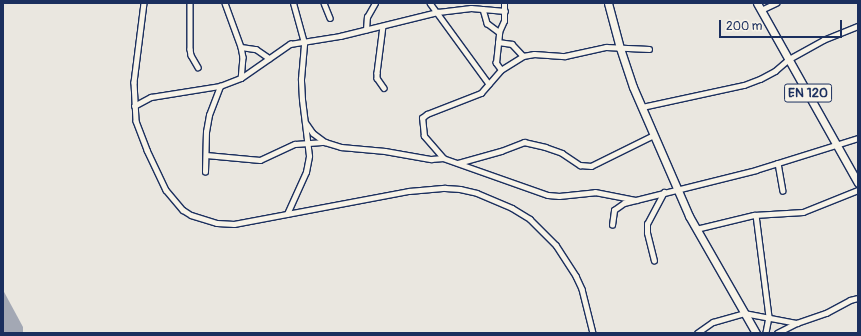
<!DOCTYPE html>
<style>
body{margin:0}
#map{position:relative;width:861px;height:336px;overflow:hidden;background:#eae7e0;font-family:Pangolin,sans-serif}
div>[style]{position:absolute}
.water>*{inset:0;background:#a3a8b4}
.roads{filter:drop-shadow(1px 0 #1b2f5e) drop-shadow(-1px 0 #1b2f5e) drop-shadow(0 1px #1b2f5e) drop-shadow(0 -1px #1b2f5e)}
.street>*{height:4.5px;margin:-2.25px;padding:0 2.25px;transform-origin:2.25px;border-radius:2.25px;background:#f7f3e8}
.secondary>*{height:7px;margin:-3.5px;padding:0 3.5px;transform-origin:3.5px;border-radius:3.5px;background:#f7f3e8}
.primary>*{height:7px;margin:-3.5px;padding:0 3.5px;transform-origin:3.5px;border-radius:3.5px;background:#f7f3e8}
span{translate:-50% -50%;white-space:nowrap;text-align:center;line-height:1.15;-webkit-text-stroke:3.5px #f7f3e8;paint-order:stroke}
.shield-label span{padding:1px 3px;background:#f7f3e8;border:1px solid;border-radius:3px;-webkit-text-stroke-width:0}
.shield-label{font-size:13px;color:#1b2f5e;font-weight:700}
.frame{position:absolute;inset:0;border:4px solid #1b2f5e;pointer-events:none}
.scale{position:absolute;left:719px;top:20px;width:123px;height:18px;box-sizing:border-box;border:2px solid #1b2f5e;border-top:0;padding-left:5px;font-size:12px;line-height:14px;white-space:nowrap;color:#1b2f5e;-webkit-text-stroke:3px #f7f3e8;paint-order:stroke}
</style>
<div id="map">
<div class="water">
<div style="clip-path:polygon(3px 290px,23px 327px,23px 333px,3px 333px)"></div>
</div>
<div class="roads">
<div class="street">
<div style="left:144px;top:3px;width:80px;rotate:97.2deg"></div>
<div style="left:134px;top:82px;width:39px;rotate:87deg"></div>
<div style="left:136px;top:121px;width:31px;rotate:69deg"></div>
<div style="left:147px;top:150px;width:44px;rotate:64.6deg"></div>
<div style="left:166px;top:190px;width:26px;rotate:50deg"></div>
<div style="left:183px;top:210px;width:9px;rotate:32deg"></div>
<div style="left:191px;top:215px;width:27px;rotate:17deg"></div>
<div style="left:217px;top:223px;width:17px;rotate:3deg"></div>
<div style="left:234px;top:224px;width:178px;rotate:-10.7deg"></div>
<div style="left:409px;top:191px;width:36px;rotate:-5deg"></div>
<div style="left:445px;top:188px;width:15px;rotate:4deg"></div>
<div style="left:460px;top:189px;width:17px;rotate:13deg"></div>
<div style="left:477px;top:193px;width:38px;rotate:23deg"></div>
<div style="left:512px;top:208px;width:21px;rotate:31deg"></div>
<div style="left:530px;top:219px;width:37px;rotate:45deg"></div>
<div style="left:556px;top:245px;width:37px;rotate:57deg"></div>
<div style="left:576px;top:276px;width:14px;rotate:65deg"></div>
<div style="left:582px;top:289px;width:45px;rotate:76deg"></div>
<div style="left:190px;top:3px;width:46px;rotate:90deg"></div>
<div style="left:190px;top:49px;width:6px;rotate:81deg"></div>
<div style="left:191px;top:55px;width:14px;rotate:60deg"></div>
<div style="left:225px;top:3px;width:47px;rotate:70deg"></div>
<div style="left:241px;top:47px;width:15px;rotate:8deg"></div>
<div style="left:256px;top:49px;width:16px;rotate:35deg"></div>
<div style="left:324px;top:3px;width:16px;rotate:68deg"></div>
<div style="left:430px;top:3px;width:100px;rotate:53.9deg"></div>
<div style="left:483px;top:9px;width:15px;rotate:74deg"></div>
<div style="left:487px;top:23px;width:15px;rotate:37deg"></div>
<div style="left:761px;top:10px;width:17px;rotate:-25deg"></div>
<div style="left:383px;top:26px;width:47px;rotate:97.3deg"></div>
<div style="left:377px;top:73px;width:5px;rotate:90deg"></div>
<div style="left:377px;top:78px;width:12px;rotate:55deg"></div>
<div style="left:366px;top:30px;width:13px;rotate:-86deg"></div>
<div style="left:367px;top:17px;width:16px;rotate:-60deg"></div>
<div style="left:498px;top:42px;width:14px;rotate:8deg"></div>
<div style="left:512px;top:44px;width:16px;rotate:47deg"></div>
<div style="left:241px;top:47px;width:10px;rotate:79deg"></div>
<div style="left:243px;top:57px;width:21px;rotate:95deg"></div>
<div style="left:501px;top:70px;width:9px;rotate:-126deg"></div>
<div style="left:496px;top:63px;width:31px;rotate:-84deg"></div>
<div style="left:499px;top:32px;width:12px;rotate:-66deg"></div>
<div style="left:504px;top:21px;width:18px;rotate:-90deg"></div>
<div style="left:134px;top:106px;width:19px;rotate:-28deg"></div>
<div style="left:151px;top:97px;width:70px;rotate:-9.1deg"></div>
<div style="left:220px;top:86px;width:22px;rotate:-21deg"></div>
<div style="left:241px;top:78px;width:60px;rotate:-34.8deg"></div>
<div style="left:290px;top:44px;width:51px;rotate:-9.1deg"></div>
<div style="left:340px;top:36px;width:101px;rotate:-13.8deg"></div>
<div style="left:438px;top:12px;width:33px;rotate:-7deg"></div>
<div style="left:471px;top:8px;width:34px;rotate:5deg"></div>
<div style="left:642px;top:107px;width:104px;rotate:-12.2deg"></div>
<div style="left:744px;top:85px;width:17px;rotate:-21deg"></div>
<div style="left:760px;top:79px;width:17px;rotate:-28deg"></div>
<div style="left:775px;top:71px;width:18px;rotate:-41deg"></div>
<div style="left:789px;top:59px;width:39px;rotate:-29deg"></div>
<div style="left:823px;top:40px;width:38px;rotate:-22deg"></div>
<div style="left:306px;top:123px;width:12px;rotate:55deg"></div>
<div style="left:313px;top:133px;width:15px;rotate:37deg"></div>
<div style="left:325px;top:142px;width:17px;rotate:17deg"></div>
<div style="left:341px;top:147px;width:44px;rotate:5.2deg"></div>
<div style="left:385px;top:151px;width:47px;rotate:9.9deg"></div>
<div style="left:431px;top:159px;width:12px;rotate:-5deg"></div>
<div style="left:443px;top:158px;width:111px;rotate:19.4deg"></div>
<div style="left:548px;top:195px;width:11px;rotate:5deg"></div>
<div style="left:559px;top:196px;width:36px;rotate:-6deg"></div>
<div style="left:595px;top:192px;width:42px;rotate:11deg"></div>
<div style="left:206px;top:155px;width:54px;rotate:5.3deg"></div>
<div style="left:260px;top:160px;width:38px;rotate:-25deg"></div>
<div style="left:295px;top:144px;width:30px;rotate:-4deg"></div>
<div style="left:443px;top:158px;width:29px;rotate:-131deg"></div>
<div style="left:424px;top:136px;width:18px;rotate:-96deg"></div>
<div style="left:422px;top:118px;width:6px;rotate:-39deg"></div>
<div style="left:427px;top:114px;width:58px;rotate:-21.3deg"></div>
<div style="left:481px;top:93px;width:30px;rotate:-49deg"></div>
<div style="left:501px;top:70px;width:26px;rotate:-32deg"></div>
<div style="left:523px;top:56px;width:11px;rotate:-10deg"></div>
<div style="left:534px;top:54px;width:31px;rotate:4deg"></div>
<div style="left:565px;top:56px;width:42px;rotate:-12.4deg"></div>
<div style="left:606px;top:47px;width:43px;rotate:2.7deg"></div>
<div style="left:458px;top:163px;width:45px;rotate:-15.6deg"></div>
<div style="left:501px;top:151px;width:25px;rotate:-21deg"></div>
<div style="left:524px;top:142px;width:22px;rotate:13deg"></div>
<div style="left:545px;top:147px;width:18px;rotate:19deg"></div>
<div style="left:562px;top:153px;width:22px;rotate:34deg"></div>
<div style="left:580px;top:165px;width:11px;rotate:5deg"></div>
<div style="left:591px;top:166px;width:70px;rotate:-26.2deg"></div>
<div style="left:778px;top:163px;width:28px;rotate:80deg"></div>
<div style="left:205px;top:172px;width:40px;rotate:-88.6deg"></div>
<div style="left:206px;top:132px;width:17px;rotate:-80deg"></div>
<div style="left:209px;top:115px;width:31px;rotate:-69deg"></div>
<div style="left:287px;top:214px;width:46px;rotate:-65.7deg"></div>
<div style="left:306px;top:172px;width:16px;rotate:-79deg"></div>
<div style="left:309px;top:156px;width:56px;rotate:-97.1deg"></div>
<div style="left:302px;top:100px;width:21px;rotate:-93deg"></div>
<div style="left:301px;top:79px;width:36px;rotate:-85deg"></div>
<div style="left:304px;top:43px;width:41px;rotate:-105.4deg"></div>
<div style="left:756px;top:215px;width:103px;rotate:82.7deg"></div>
<div style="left:769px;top:317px;width:16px;rotate:101deg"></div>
<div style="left:612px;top:225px;width:15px;rotate:-82deg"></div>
<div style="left:614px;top:210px;width:12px;rotate:-35deg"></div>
<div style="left:624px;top:203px;width:136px;rotate:-14deg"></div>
<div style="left:756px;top:170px;width:107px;rotate:-17.4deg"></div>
<div style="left:696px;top:229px;width:60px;rotate:-13.6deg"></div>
<div style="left:754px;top:215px;width:49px;rotate:-3.5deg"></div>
<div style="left:803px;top:212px;width:59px;rotate:-21.8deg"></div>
<div style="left:654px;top:261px;width:29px;rotate:-104deg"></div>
<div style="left:647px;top:233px;width:9px;rotate:-90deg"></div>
<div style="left:647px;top:224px;width:36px;rotate:-62deg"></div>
<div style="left:697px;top:333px;width:19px;rotate:-35deg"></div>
<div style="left:713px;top:322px;width:32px;rotate:-16deg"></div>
<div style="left:744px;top:313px;width:54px;rotate:10.7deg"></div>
<div style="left:777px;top:333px;width:22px;rotate:-27deg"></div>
<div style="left:797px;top:323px;width:31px;rotate:-19deg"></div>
<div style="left:826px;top:313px;width:27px;rotate:-28deg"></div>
<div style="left:850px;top:300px;width:8px;rotate:-14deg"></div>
</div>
<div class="secondary">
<div style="left:608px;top:3px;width:47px;rotate:75.1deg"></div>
<div style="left:620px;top:48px;width:41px;rotate:71.6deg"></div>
<div style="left:633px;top:87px;width:141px;rotate:66.5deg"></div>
<div style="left:689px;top:216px;width:135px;rotate:60.2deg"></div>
</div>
<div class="primary">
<div style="left:757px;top:3px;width:206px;rotate:60.7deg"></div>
</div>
</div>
<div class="shield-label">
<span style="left:808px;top:93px">EN 120</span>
</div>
<div class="frame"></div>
<div class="scale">200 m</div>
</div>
